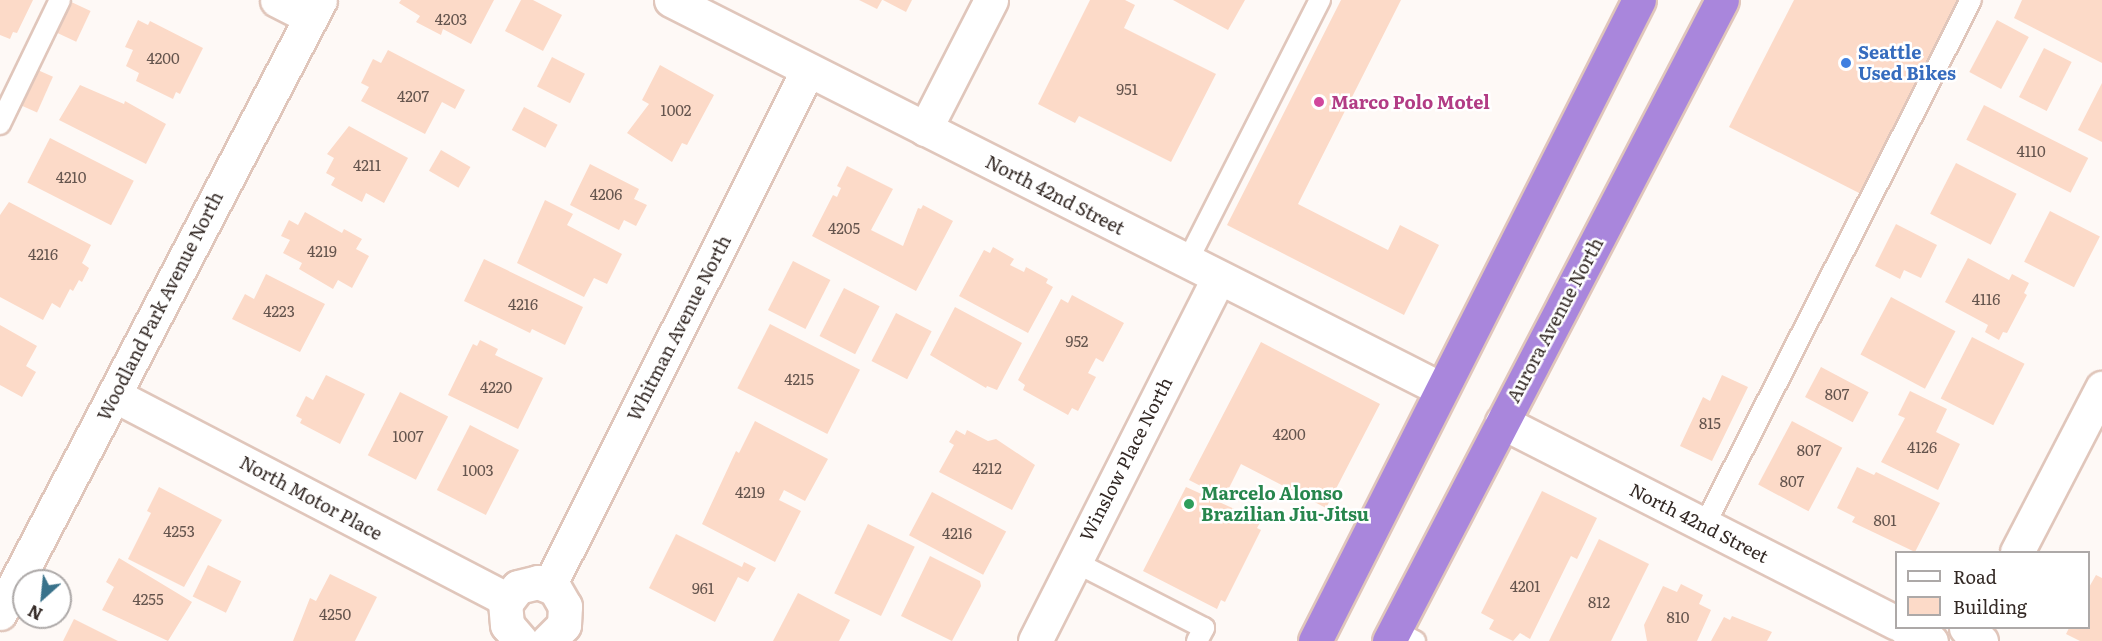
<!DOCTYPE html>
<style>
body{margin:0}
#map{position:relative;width:2102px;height:641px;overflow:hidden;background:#fef9f6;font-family:Literata,serif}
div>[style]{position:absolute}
.building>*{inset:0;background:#fcdac8;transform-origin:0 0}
.roads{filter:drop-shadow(2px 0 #e0c6bb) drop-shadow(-2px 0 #e0c6bb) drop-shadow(0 2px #e0c6bb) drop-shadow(0 -2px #e0c6bb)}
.lane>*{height:20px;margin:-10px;padding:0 10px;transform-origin:10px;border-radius:10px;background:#fff}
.street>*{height:33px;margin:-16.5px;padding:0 16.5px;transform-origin:16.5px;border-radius:16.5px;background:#fff}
.highway>*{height:33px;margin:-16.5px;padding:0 16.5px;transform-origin:16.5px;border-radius:16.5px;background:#a986dc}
.dots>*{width:16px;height:16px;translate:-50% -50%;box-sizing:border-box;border:3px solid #fff;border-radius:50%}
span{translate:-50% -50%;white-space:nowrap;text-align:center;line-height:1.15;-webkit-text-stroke:5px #fff;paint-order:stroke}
.number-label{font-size:15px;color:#65554e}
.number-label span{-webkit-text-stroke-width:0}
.shop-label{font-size:18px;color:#366cbe;font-weight:700}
.left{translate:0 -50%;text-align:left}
.hotel-label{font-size:18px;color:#b23c85;font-weight:700}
.street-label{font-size:18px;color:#332925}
.leisure-label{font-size:18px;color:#27864d;font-weight:700}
.legend{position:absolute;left:1895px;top:551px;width:195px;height:78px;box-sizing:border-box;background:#fff;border:2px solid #ada9a8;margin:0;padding:8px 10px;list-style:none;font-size:18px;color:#332925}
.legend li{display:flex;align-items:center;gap:12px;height:30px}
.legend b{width:30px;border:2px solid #ada9a8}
.north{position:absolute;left:12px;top:569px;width:60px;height:60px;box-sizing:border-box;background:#fff;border:2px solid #ada9a8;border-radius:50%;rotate:207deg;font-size:16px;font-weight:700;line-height:24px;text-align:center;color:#332925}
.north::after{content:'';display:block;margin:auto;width:21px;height:27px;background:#39728b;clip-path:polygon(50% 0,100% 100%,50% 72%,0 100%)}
</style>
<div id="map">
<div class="building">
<div style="clip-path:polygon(0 0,33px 0,17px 33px,13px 32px,10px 39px,0 35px)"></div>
<div style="left:67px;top:0;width:26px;height:34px;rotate:25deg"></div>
<div style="clip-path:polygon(401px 0,494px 0,471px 44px,443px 29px,441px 35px,416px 22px,420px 16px,399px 3px)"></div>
<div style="clip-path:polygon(521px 0,533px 0,562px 15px,543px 51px,505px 31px)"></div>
<div style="clip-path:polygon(859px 0,882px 0,877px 9px)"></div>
<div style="clip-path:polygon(883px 0,912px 0,906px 12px)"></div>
<div style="clip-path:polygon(1090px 0,1125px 0,1135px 5px,1124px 28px,1216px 74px,1171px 162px,1079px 116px,1075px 123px,1038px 104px)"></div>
<div style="clip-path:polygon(1173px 0,1245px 0,1228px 30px)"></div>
<div style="clip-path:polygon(1341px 0,1401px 0,1298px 204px,1388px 250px,1400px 225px,1439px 245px,1404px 315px,1227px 225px)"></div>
<div style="clip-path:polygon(1794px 0,1963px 0,1863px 195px,1729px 127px)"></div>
<div style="clip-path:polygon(2022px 0,2102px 0,2102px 63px,2014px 18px)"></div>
<div style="clip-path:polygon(138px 20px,148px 25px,150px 21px,203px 48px,180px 94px,176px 92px,173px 99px,136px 81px,139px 73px,126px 66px,133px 50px,125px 47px)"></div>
<div style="left:1997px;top:20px;width:36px;height:59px;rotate:28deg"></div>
<div style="left:2044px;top:48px;width:31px;height:55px;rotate:27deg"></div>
<div style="clip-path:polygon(388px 50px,465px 90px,455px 109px,442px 102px,425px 134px,361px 101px,369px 87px,361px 83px,373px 59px,381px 63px)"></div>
<div style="left:552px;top:57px;width:37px;height:33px;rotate:27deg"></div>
<div style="clip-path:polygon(660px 65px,714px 95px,687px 145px,682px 143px,672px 162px,627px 133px,649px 104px,642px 100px)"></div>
<div style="left:31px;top:67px;width:24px;height:39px;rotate:24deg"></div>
<div style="clip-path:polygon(2102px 83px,2102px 142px,2078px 130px)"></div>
<div style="clip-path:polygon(80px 85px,124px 104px,125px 101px,166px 124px,146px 164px,59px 120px)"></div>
<div style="left:1984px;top:105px;width:117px;height:39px;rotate:27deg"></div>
<div style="left:524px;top:107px;width:38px;height:26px;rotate:28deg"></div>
<div style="clip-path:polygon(349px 126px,408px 158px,384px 203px,366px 193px,362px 202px,331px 185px,335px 178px,326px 173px,334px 158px,327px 154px)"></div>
<div style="left:50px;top:138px;width:94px;height:50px;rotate:27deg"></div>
<div style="left:441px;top:150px;width:34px;height:24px;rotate:30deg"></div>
<div style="left:1956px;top:163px;width:68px;height:57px;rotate:27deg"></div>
<div style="clip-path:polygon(590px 164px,639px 189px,634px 199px,647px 205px,636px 226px,624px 220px,619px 230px,570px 205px)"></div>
<div style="clip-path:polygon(847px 166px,893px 189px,871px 230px,903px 246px,918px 208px,921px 209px,923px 205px,953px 221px,916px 291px,812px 236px,833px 195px,837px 197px,841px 188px,837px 186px)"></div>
<div style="clip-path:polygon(545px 200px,573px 214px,567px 225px,622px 254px,607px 284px,594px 278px,584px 297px,517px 263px)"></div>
<div style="clip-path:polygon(9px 202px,91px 245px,82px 263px,89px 268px,82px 282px,79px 280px,73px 291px,70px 289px,60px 308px,52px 303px,43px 320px,0 297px,0 215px)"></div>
<div style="left:2050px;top:211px;width:56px;height:57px;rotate:27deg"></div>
<div style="clip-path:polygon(305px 212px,342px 233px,344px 229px,362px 239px,356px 249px,369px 256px,352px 288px,338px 280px,333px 289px,299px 269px,302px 263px,283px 253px,290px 240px,281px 236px,289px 220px,298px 225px)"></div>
<div style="clip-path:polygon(1896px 224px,1937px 245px,1921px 278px,1904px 270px,1900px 279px,1875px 266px)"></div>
<div style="clip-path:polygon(993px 247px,1014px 259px,1010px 265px,1024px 272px,1026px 267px,1048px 279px,1046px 283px,1053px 287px,1028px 333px,959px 296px,984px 250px,990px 253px)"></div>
<div style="clip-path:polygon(1968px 258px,2009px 280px,2012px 274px,2029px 283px,2024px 293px,2027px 295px,2007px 333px,2003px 332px,1999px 340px,1985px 332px,1988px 325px,1945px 302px)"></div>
<div style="clip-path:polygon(484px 259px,583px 307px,565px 345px,532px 329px,530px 333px,464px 301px)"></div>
<div style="left:793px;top:261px;width:42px;height:55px;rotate:27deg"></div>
<div style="clip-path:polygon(266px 274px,325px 304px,300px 352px,232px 319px,245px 294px,254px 299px)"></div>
<div style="left:844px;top:288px;width:40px;height:54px;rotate:27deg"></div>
<div style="clip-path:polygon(1072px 295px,1124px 323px,1103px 362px,1096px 358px,1088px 373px,1096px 377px,1078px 411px,1072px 408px,1068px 415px,1023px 390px,1025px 385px,1018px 380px,1061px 299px,1068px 303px)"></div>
<div style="left:1891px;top:297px;width:73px;height:65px;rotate:28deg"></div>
<div style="clip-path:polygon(955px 307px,1022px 343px,997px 390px,987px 386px,986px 388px,930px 355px)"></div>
<div style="left:896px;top:313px;width:40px;height:54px;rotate:27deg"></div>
<div style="left:770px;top:324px;width:101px;height:72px;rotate:27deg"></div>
<div style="clip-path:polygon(0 325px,37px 346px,26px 366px,36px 372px,22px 397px,0 385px)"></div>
<div style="left:1972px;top:337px;width:59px;height:69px;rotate:27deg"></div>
<div style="clip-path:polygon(480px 340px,498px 349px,495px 355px,543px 378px,518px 429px,448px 395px,473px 344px,477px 346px)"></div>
<div style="clip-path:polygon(1261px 342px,1380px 404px,1326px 508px,1241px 464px,1224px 498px,1189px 480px)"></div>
<div style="left:1821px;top:367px;width:54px;height:34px;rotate:28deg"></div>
<div style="clip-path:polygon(326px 375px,365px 394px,340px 444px,300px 423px,302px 419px,296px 416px,306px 396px,313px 400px)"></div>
<div style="clip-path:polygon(1722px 375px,1748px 387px,1712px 461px,1680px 446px,1703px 397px,1710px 401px)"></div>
<div style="clip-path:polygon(1910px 391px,1947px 409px,1936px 432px,1960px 444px,1938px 490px,1881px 462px,1905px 418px,1898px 415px)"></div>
<div style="left:400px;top:392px;width:54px;height:71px;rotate:27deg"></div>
<div style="clip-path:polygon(755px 421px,828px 459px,805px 501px,784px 490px,779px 500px,801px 511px,775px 562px,702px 524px,736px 451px,739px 453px)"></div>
<div style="left:1792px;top:421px;width:57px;height:72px;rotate:28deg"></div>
<div style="left:470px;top:425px;width:55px;height:73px;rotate:27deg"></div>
<div style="clip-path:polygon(956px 430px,965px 435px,967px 430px,988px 441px,996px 439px,1035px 465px,1012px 510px,939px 472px,954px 445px,949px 442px)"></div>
<div style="clip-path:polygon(1857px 467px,1874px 475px,1876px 472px,1940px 503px,1915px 552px,1852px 522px,1855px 517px,1837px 508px)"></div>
<div style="clip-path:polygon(159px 487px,222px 520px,184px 587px,128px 559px,151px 513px,147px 511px)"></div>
<div style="clip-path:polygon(1186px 487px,1261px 521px,1257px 528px,1261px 530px,1225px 602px,1221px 600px,1217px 609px,1143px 571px)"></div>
<div style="clip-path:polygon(1542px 491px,1597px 518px,1577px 559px,1571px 556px,1530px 639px,1520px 633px,1513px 641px,1489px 629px,1494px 620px,1481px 613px)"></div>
<div style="left:932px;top:492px;width:84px;height:49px;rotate:28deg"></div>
<div style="left:868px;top:524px;width:52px;height:77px;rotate:26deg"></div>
<div style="clip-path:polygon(676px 534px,742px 567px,744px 562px,756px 568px,748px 582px,738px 577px,715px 622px,649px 588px)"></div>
<div style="clip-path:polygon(1599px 539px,1649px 564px,1611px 641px,1549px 641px)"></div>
<div style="clip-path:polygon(930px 556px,980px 581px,981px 586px,952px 641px,901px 616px)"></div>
<div style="clip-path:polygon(119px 558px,192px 602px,168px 641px,102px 610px,114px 587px,106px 582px)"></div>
<div style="left:208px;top:565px;width:37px;height:35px;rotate:26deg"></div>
<div style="clip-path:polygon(330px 574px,377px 597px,355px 641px,293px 641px,310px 598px,316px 601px)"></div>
<div style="clip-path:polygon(2096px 575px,2102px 578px,2102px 641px,2080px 641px,2066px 634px,2069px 628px,2088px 628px,2088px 589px)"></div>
<div style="clip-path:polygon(1681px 584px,1703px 595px,1699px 604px,1711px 610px,1697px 641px,1647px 641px,1644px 625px,1663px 586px,1677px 592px)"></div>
<div style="clip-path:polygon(798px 593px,850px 620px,839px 641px,773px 641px)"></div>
<div style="clip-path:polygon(1732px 616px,1772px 632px,1767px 641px,1711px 641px,1724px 617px,1730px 620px)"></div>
<div style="clip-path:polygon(74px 619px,118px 641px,63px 641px)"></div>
</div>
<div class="roads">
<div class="lane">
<div style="left:0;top:124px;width:138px;rotate:-64.2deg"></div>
<div style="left:1187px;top:262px;width:294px;rotate:-63.1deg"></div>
<div style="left:1704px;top:526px;width:590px;rotate:-63.09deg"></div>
<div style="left:1075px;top:562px;width:145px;rotate:27.1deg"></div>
<div style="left:1204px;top:628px;width:15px;rotate:118deg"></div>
<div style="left:1394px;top:630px;width:24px;rotate:28deg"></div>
</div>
<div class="street">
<div style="left:277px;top:0;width:37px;rotate:27deg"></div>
<div style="left:671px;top:0;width:863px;rotate:26.8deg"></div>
<div style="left:925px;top:129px;width:145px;rotate:-62.9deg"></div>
<div style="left:114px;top:395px;width:443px;rotate:27.5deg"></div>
<div style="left:1502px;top:422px;width:442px;rotate:27deg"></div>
<div style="left:2017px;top:552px;width:185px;rotate:-62.6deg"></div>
<div style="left:549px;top:586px;width:577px;rotate:-63.35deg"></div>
<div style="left:0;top:613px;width:691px;rotate:-62.43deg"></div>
<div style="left:1905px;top:628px;width:29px;rotate:27deg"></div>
<div style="left:1966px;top:628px;width:20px;rotate:41deg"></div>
<div style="left:521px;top:641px;width:21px;rotate:-131deg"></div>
<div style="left:507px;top:625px;width:21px;rotate:-95deg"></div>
<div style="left:505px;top:604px;width:21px;rotate:-53deg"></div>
<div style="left:518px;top:587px;width:21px;rotate:-14deg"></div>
<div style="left:538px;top:582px;width:18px;rotate:22deg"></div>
<div style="left:555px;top:589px;width:20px;rotate:60deg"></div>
<div style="left:565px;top:606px;width:19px;rotate:93deg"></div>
<div style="left:564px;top:625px;width:23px;rotate:135deg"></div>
<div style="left:1035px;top:641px;width:407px;rotate:-63.2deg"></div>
</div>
<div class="highway">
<div style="left:1315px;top:641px;width:718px;rotate:-63.19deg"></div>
<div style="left:1389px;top:641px;width:722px;rotate:-62.55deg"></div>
</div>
</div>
<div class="dots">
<div style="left:1846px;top:63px;background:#3f7fe0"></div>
<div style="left:1319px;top:102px;background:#d1479c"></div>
<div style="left:1189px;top:504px;background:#2e9e5b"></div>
</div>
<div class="number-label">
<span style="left:451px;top:19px">4203</span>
<span style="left:163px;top:58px">4200</span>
<span style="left:1127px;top:89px">951</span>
<span style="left:413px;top:96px">4207</span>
<span style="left:676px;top:110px">1002</span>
<span style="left:2031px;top:151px">4110</span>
<span style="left:367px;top:165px">4211</span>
<span style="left:71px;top:177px">4210</span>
<span style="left:606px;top:194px">4206</span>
<span style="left:844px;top:228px">4205</span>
<span style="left:322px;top:251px">4219</span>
<span style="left:43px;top:254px">4216</span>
<span style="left:1986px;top:299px">4116</span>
<span style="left:523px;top:304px">4216</span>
<span style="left:279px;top:311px">4223</span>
<span style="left:1077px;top:341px">952</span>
<span style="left:799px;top:379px">4215</span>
<span style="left:496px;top:387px">4220</span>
<span style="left:1837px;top:394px">807</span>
<span style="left:1710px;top:423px">815</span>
<span style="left:1289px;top:434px">4200</span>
<span style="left:408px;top:436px">1007</span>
<span style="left:1922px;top:447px">4126</span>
<span style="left:1809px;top:450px">807</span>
<span style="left:987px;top:468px">4212</span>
<span style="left:478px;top:470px">1003</span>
<span style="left:1792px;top:481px">807</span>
<span style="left:750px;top:492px">4219</span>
<span style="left:1885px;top:520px">801</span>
<span style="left:179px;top:531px">4253</span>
<span style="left:957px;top:533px">4216</span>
<span style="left:1525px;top:586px">4201</span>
<span style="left:703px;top:588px">961</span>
<span style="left:148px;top:599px">4255</span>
<span style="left:1599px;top:602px">812</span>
<span style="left:335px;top:614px">4250</span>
<span style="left:1678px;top:617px">810</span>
</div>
<div class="shop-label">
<span class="left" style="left:1858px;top:63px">Seattle<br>Used Bikes</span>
</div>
<div class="hotel-label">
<span class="left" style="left:1331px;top:102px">Marco Polo Motel</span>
</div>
<div class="street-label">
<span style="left:1055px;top:195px;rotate:27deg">North 42nd Street</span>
<span style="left:160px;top:306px;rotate:-63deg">Woodland Park Avenue North</span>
<span style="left:1555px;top:320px;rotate:-62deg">Aurora Avenue North</span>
<span style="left:679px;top:328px;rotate:-63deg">Whitman Avenue North</span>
<span style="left:1126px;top:459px;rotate:-63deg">Winslow Place North</span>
<span style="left:311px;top:498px;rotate:28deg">North Motor Place</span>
<span style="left:1699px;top:523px;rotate:27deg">North 42nd Street</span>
</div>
<div class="leisure-label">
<span class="left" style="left:1201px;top:504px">Marcelo Alonso<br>Brazilian Jiu-Jitsu</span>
</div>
<ul class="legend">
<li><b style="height:8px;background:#fff"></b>Road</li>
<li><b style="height:16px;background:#fcdac8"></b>Building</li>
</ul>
<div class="north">N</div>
</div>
